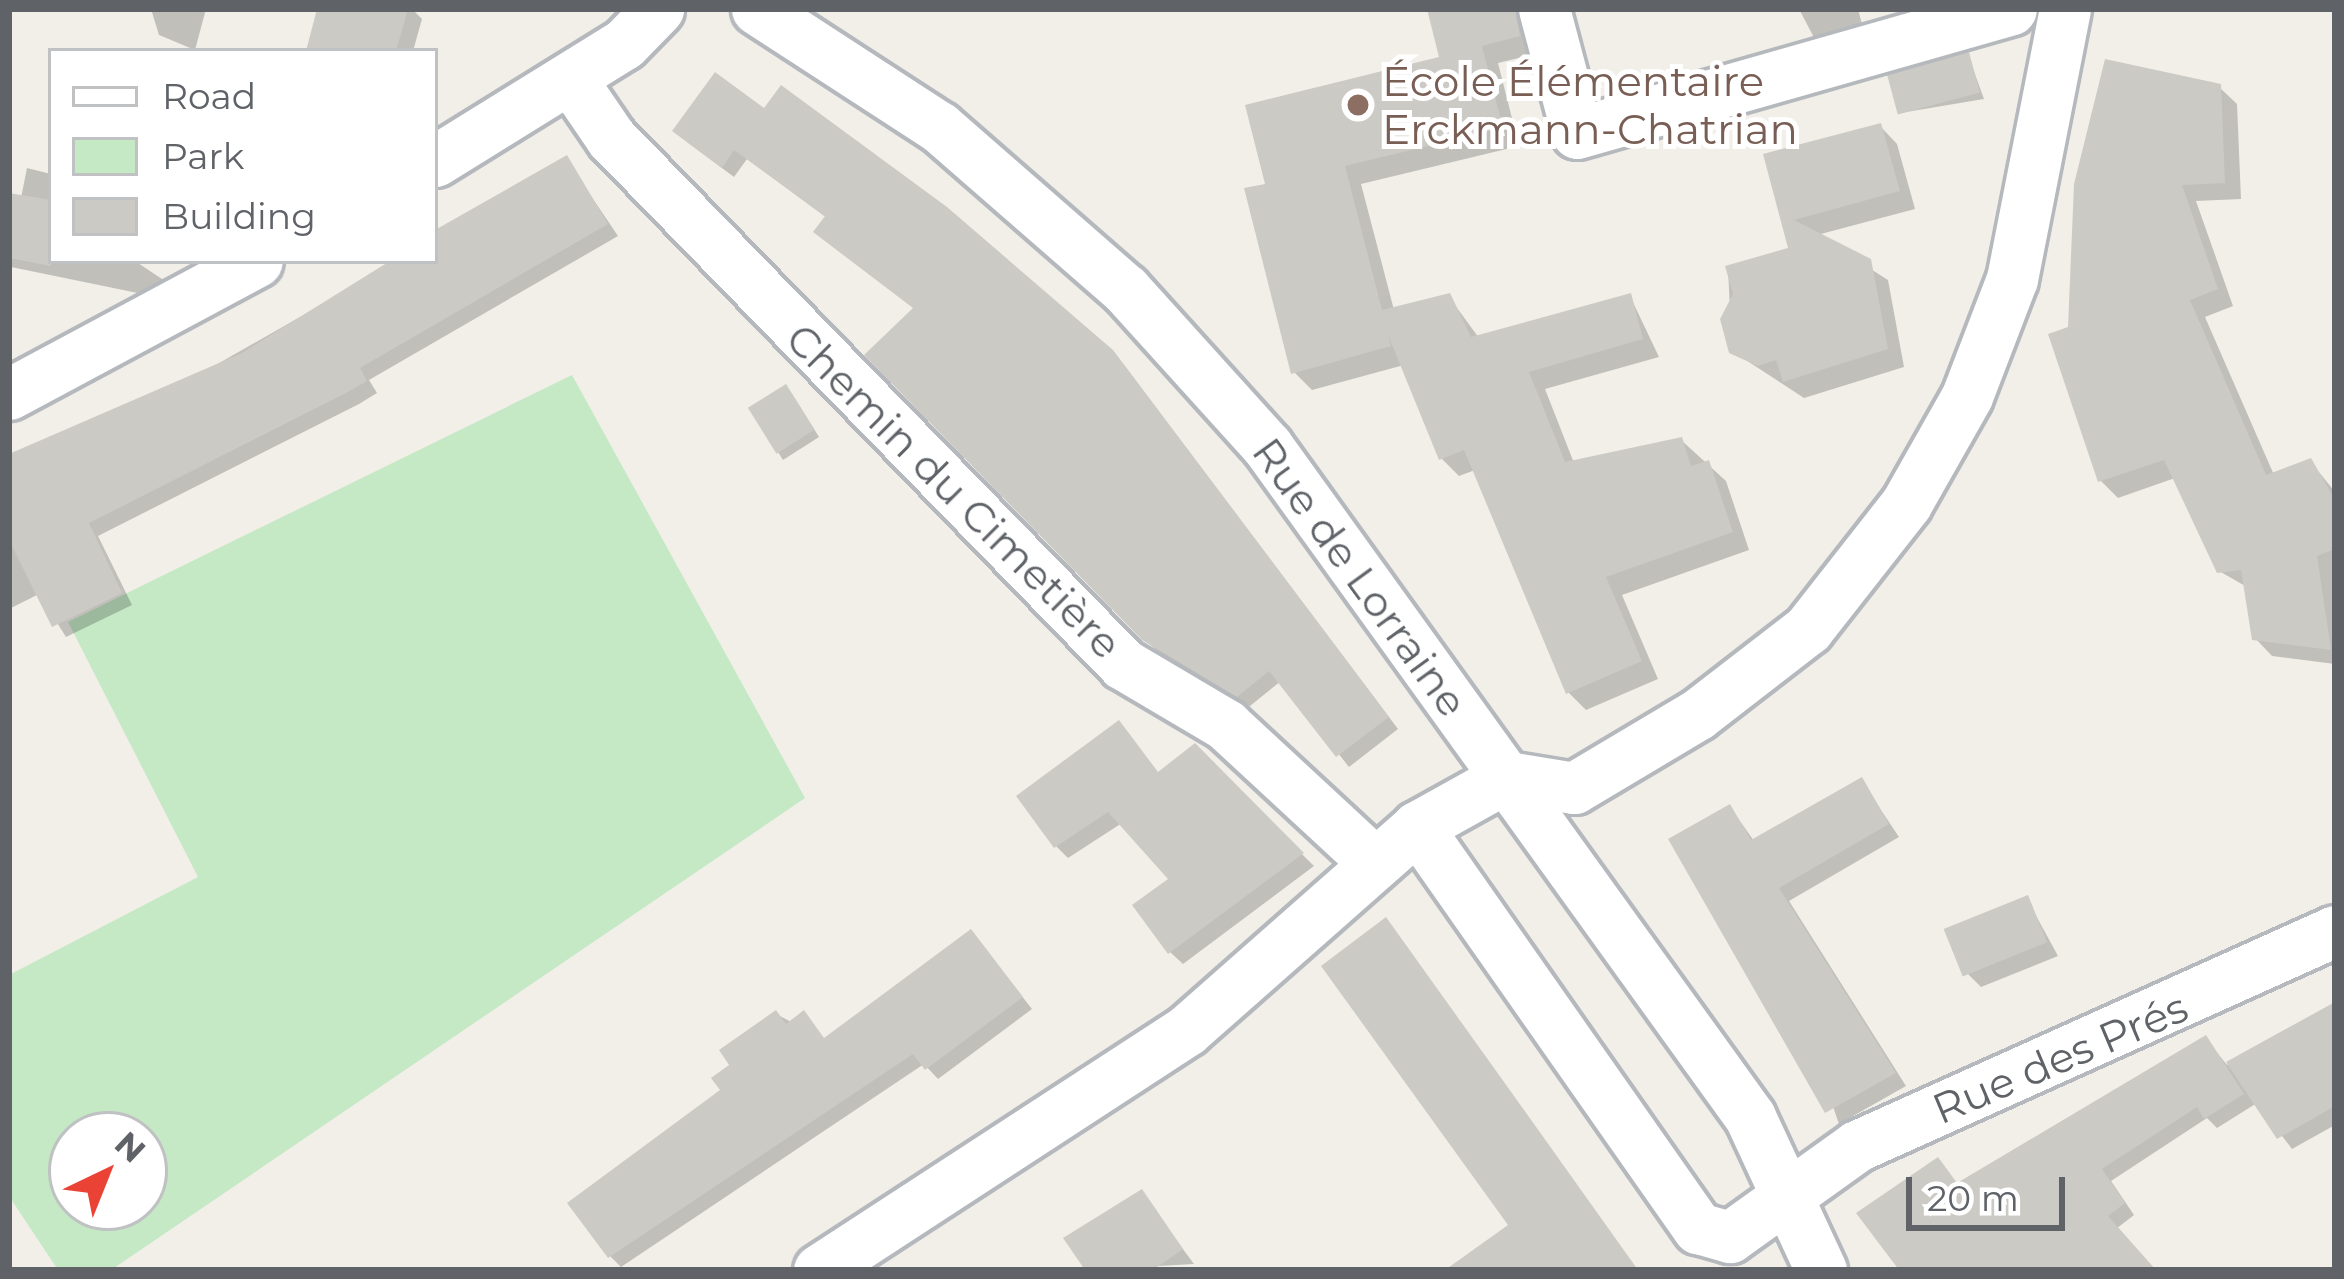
<!DOCTYPE html>
<meta charset="utf-8">
<style>
body{margin:0}
#map{position:relative;width:2344px;height:1279px;overflow:hidden;background:#f1efe8;font-family:Montserrat,sans-serif}
div>[style]{position:absolute}
.green>*{inset:0;background:#c5e8c5}
.shadow>*{inset:0;background:#0003}
.building>*{inset:0;background:#cccac5;transform-origin:0 0}
.roads{filter:drop-shadow(3px 0 #b5b8bc) drop-shadow(-3px 0 #b5b8bc) drop-shadow(0 3px #b5b8bc) drop-shadow(0 -3px #b5b8bc)}
.minor>*{height:51px;margin:-25.5px;padding:0 25.5px;transform-origin:25.5px;border-radius:25.5px;background:#fff}
.dots>*{width:33px;height:33px;translate:-50% -50%;box-sizing:border-box;border:6px solid #fff;border-radius:50%}
span{translate:-50% -50%;white-space:nowrap;text-align:center;line-height:1.15;-webkit-text-stroke:10px #fff;paint-order:stroke}
.education-label{font-size:42px;color:#785e54}
.left{translate:0 -50%;text-align:left}
.street-label{font-size:42px;color:#5f6368}
.frame{position:absolute;inset:0;border:12px solid #5f6368;pointer-events:none}
.legend{position:absolute;left:48px;top:48px;width:390px;height:216px;box-sizing:border-box;background:#fff;border:3px solid #bfc1c3;margin:0;padding:15px 21px;list-style:none;font-size:36px;color:#5f6368}
.legend li{display:flex;align-items:center;gap:24px;height:60px}
.legend b{width:60px;border:3px solid #bfc1c3}
.north{position:absolute;left:48px;top:1111px;width:120px;height:120px;box-sizing:border-box;background:#fff;border:3px solid #bfc1c3;border-radius:50%;rotate:43deg;font-size:33px;font-weight:700;line-height:48px;text-align:center;color:#5f6368}
.north::after{content:'';display:block;margin:auto;width:42px;height:54px;background:#ea4335;clip-path:polygon(50% 0,100% 100%,50% 72%,0 100%)}
.scale{position:absolute;left:1906px;top:1177px;width:159px;height:54px;box-sizing:border-box;border:6px solid #5f6368;border-top:0;padding-left:15px;font-size:36px;line-height:42px;white-space:nowrap;color:#5f6368;-webkit-text-stroke:9px #fff;paint-order:stroke}
</style>
<div id="map">
<div class="green">
<div style="clip-path:polygon(evenodd,572px 375px,805px 798px,111px 1270px,58px 1270px,9px 1196px,9px 975px,198px 877px,68px 622px,572px 375px,72px 1135px,144px 1135px,144px 1207px,72px 1207px,72px 1135px)"></div>
</div>
<div class="shadow">
<div style="clip-path:polygon(151px 9px,206px 9px,195px 50px,159px 35px)"></div>
<div style="clip-path:polygon(320px 9px,412px 9px,422px 19px,413px 51px,309px 51px)"></div>
<div style="clip-path:polygon(1430px 9px,1515px 9px,1527px 56px,1498px 63px,1519px 146px,1361px 184px,1394px 310px,1449px 297px,1479px 338px,1630px 296px,1659px 357px,1545px 389px,1574px 463px,1681px 440px,1726px 481px,1749px 550px,1622px 595px,1658px 679px,1586px 710px,1568px 692px,1475px 470px,1459px 476px,1441px 458px,1404px 365px,1312px 390px,1294px 372px,1269px 186px,1442px 59px)"></div>
<div style="clip-path:polygon(1799px 9px,1858px 9px,1865px 36px,1820px 49px)"></div>
<div style="clip-path:polygon(1968px 55px,1984px 99px,1900px 113px)"></div>
<div style="clip-path:polygon(715px 76px,1124px 365px,1398px 729px,1349px 767px,1281px 681px,1250px 706px,1157px 651px,868px 355px,916px 309px,827px 218px,747px 159px,734px 177px,687px 142px)"></div>
<div style="clip-path:polygon(2219px 87px,2237px 104px,2241px 199px,2196px 201px,2233px 306px,2205px 317px,2274px 475px,2310px 461px,2335px 492px,2335px 664px,2272px 656px,2255px 638px,2247px 587px,2219px 571px,2175px 478px,2118px 498px,2101px 481px,2071px 329px)"></div>
<div style="clip-path:polygon(1880px 126px,1897px 144px,1915px 209px,1817px 235px,1888px 280px,1904px 367px,1804px 398px,1732px 351px,1728px 268px,1791px 250px,1766px 156px)"></div>
<div style="clip-path:polygon(566px 159px,618px 236px,369px 380px,377px 393px,359px 404px,98px 536px,132px 605px,66px 637px,39px 594px,9px 609px,9px 483px,398px 261px,435px 261px,435px 239px)"></div>
<div style="clip-path:polygon(27px 168px,51px 174px,51px 261px,135px 261px,177px 289px,162px 298px,11px 267px,9px 196px,21px 198px)"></div>
<div style="clip-path:polygon(792px 394px,819px 437px,783px 460px,752px 410px)"></div>
<div style="clip-path:polygon(1119px 724px,1159px 775px,1194px 747px,1314px 866px,1183px 964px,1170px 952px,1172px 879px,1122px 823px,1068px 858px,1056px 846px)"></div>
<div style="clip-path:polygon(1861px 780px,1899px 837px,1789px 901px,1906px 1086px,1839px 1124px,1730px 807px,1754px 841px)"></div>
<div style="clip-path:polygon(2027px 899px,2058px 956px,1981px 987px,1968px 974px)"></div>
<div style="clip-path:polygon(971px 932px,1032px 1009px,938px 1079px,924px 1064px,621px 1267px,610px 1256px,776px 1014px,826px 1040px)"></div>
<div style="clip-path:polygon(2335px 1008px,2335px 1125px,2292px 1149px,2257px 1103px,2217px 1128px,2207px 1118px,2111px 1181px,2134px 1215px,2063px 1270px,1903px 1270px,1959px 1186px,2206px 1039px,2227px 1065px)"></div>
<div style="clip-path:polygon(1141px 1192px,1194px 1264px,1088px 1270px)"></div>
</div>
<div class="building">
<div style="clip-path:polygon(317px 9px,408px 9px,396px 51px,306px 51px)"></div>
<div style="clip-path:polygon(1427px 9px,1515px 9px,1520px 36px,1482px 46px,1503px 128px,1345px 166px,1382px 310px,1450px 293px,1471px 337px,1631px 293px,1643px 339px,1529px 372px,1565px 462px,1682px 437px,1691px 466px,1709px 460px,1733px 532px,1606px 577px,1642px 661px,1566px 694px,1464px 450px,1439px 460px,1388px 335px,1391px 346px,1291px 374px,1244px 188px,1265px 184px,1245px 105px,1439px 57px)"></div>
<div style="left:1969px;top:52px;width:42px;height:85px;rotate:75deg"></div>
<div style="clip-path:polygon(2105px 59px,2221px 84px,2225px 183px,2182px 185px,2218px 289px,2190px 300px,2266px 475px,2311px 458px,2335px 500px,2335px 549px,2317px 556px,2331px 650px,2252px 640px,2241px 570px,2217px 573px,2164px 460px,2098px 482px,2048px 334px,2068px 327px,2074px 184px)"></div>
<div style="clip-path:polygon(715px 72px,764px 108px,781px 85px,947px 207px,1113px 350px,1389px 717px,1336px 757px,1269px 671px,1237px 697px,1142px 640px,864px 355px,913px 308px,813px 232px,825px 216px,734px 150px,722px 168px,672px 131px)"></div>
<div style="clip-path:polygon(1881px 123px,1900px 191px,1794px 220px,1871px 259px,1888px 349px,1783px 382px,1776px 360px,1758px 366px,1729px 353px,1720px 319px,1733px 294px,1725px 266px,1788px 248px,1763px 154px)"></div>
<div style="clip-path:polygon(567px 155px,608px 224px,360px 368px,367px 381px,346px 393px,89px 523px,122px 593px,52px 627px,9px 540px,9px 454px,242px 353px,390px 261px,435px 261px,435px 230px)"></div>
<div style="clip-path:polygon(9px 193px,51px 200px,51px 266px,9px 258px)"></div>
<div style="left:786px;top:384px;width:54px;height:45px;rotate:58deg"></div>
<div style="clip-path:polygon(1119px 720px,1158px 772px,1195px 743px,1304px 853px,1168px 954px,1132px 905px,1168px 879px,1108px 812px,1054px 848px,1016px 796px)"></div>
<div style="clip-path:polygon(1862px 777px,1889px 824px,1779px 888px,1896px 1073px,1825px 1113px,1668px 839px,1730px 804px,1751px 840px)"></div>
<div style="left:2028px;top:895px;width:51px;height:91px;rotate:68deg"></div>
<div style="clip-path:polygon(1386px 917px,1539px 1131px,1638px 1270px,1445px 1270px,1508px 1225px,1321px 966px)"></div>
<div style="clip-path:polygon(971px 929px,1023px 997px,925px 1070px,913px 1054px,608px 1258px,567px 1203px,720px 1090px,711px 1078px,729px 1065px,719px 1050px,776px 1010px,786px 1024px,804px 1010px,824px 1038px)"></div>
<div style="clip-path:polygon(2335px 1002px,2335px 1106px,2277px 1139px,2226px 1062px)"></div>
<div style="clip-path:polygon(2206px 1035px,2244px 1094px,2204px 1119px,2197px 1107px,2102px 1169px,2125px 1203px,2108px 1216px,2156px 1270px,1899px 1270px,1856px 1213px,1938px 1157px,1957px 1183px)"></div>
<div style="clip-path:polygon(1142px 1189px,1183px 1249px,1153px 1270px,1085px 1270px,1063px 1238px)"></div>
</div>
<div class="roads">
<div class="minor">
<div style="left:757px;top:9px;width:217px;rotate:33deg"></div>
<div style="left:939px;top:127px;width:247px;rotate:41.1deg"></div>
<div style="left:1125px;top:289px;width:212px;rotate:47.9deg"></div>
<div style="left:1267px;top:446px;width:827px;rotate:54.25deg"></div>
<div style="left:1750px;top:1117px;width:169px;rotate:65.1deg"></div>
<div style="left:1544px;top:9px;width:128px;rotate:75.1deg"></div>
<div style="left:1577px;top:133px;width:451px;rotate:-15.9deg"></div>
<div style="left:570px;top:78px;width:73px;rotate:55.7deg"></div>
<div style="left:611px;top:138px;width:734px;rotate:45.77deg"></div>
<div style="left:1123px;top:664px;width:120px;rotate:30.6deg"></div>
<div style="left:1226px;top:725px;width:203px;rotate:42.8deg"></div>
<div style="left:435px;top:161px;width:222px;rotate:-31.8deg"></div>
<div style="left:624px;top:44px;width:49px;rotate:-45.8deg"></div>
<div style="left:9px;top:394px;width:281px;rotate:-28.2deg"></div>
<div style="left:1507px;top:777px;width:68px;rotate:9.3deg"></div>
<div style="left:1574px;top:788px;width:144px;rotate:-30.8deg"></div>
<div style="left:1698px;top:714px;width:139px;rotate:-37.7deg"></div>
<div style="left:1808px;top:629px;width:159px;rotate:-51.9deg"></div>
<div style="left:1906px;top:504px;width:124px;rotate:-60.5deg"></div>
<div style="left:1967px;top:396px;width:125px;rotate:-69deg"></div>
<div style="left:2012px;top:279px;width:275px;rotate:-78.9deg"></div>
<div style="left:1417px;top:827px;width:490px;rotate:55deg"></div>
<div style="left:1698px;top:1228px;width:33px;rotate:16deg"></div>
<div style="left:1730px;top:1237px;width:156px;rotate:-35.6deg"></div>
<div style="left:1857px;top:1146px;width:524px;rotate:-24.22deg"></div>
<div style="left:819px;top:1270px;width:439px;rotate:-33.1deg"></div>
<div style="left:1187px;top:1030px;width:307px;rotate:-41.4deg"></div>
<div style="left:1417px;top:827px;width:103px;rotate:-29.1deg"></div>
</div>
</div>
<div class="dots">
<div style="left:1358px;top:105px;background:#8d6e63"></div>
</div>
<div class="education-label">
<span class="left" style="left:1382px;top:105px">École Élémentaire<br>Erckmann-Chatrian</span>
</div>
<div class="street-label">
<span style="left:954px;top:491px;rotate:45deg">Chemin du Cimetière</span>
<span style="left:1360px;top:577px;rotate:54deg">Rue de Lorraine</span>
<span style="left:2060px;top:1058px;rotate:-23deg">Rue des Prés</span>
</div>
<div class="frame"></div>
<ul class="legend">
<li><b style="height:15px;background:#fff"></b>Road</li>
<li><b style="height:33px;background:#c5e8c5"></b>Park</li>
<li><b style="height:33px;background:#cccac5"></b>Building</li>
</ul>
<div class="north">N</div>
<div class="scale">20 m</div>
</div>
